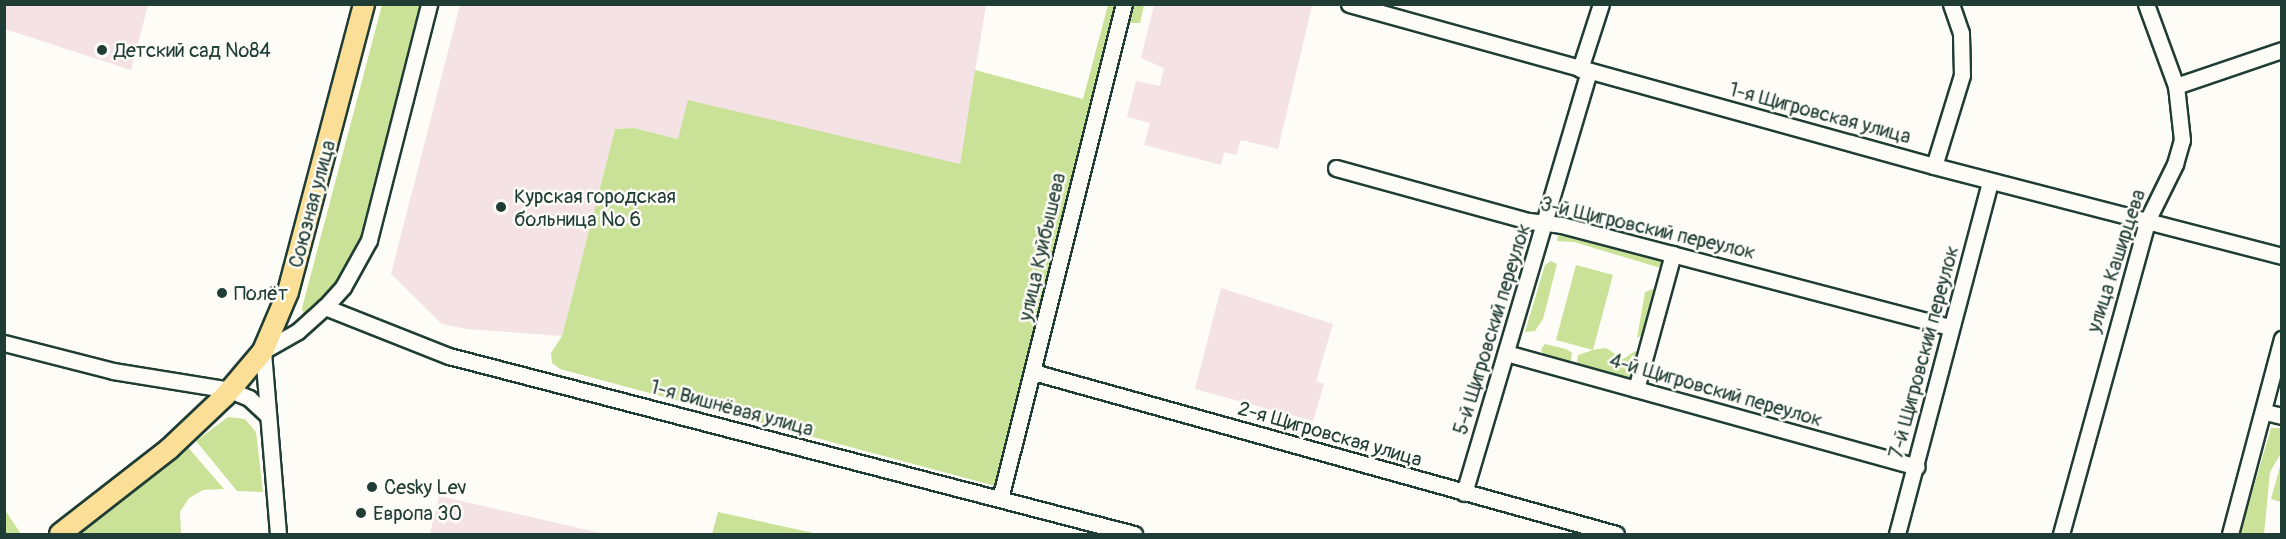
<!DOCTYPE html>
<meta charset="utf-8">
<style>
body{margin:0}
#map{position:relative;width:2286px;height:539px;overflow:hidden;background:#fdfcf7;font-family:Pangolin,sans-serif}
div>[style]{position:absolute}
.built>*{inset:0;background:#f4e2e5}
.green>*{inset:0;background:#c9e298}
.roads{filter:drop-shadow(2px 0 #1f3d34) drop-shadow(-2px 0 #1f3d34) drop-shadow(0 2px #1f3d34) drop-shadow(0 -2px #1f3d34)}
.minor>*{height:15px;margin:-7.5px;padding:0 7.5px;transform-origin:7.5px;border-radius:7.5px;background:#fdfcf7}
.major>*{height:20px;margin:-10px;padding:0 10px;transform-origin:10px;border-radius:10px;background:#fbdf96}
.dots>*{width:16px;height:16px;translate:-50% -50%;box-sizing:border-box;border:3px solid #fdfcf7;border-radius:50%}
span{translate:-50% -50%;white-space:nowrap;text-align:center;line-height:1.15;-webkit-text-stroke:5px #fdfcf7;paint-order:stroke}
.poi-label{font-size:20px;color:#1f3d34}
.left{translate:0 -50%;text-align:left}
.street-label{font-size:20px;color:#1f3d34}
.frame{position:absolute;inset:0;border:6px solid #1f3d34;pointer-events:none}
</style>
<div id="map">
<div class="built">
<div style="clip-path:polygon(5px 4px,148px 4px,148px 5px,131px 70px,5px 29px)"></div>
<div style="clip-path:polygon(460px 5px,986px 5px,960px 164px,839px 137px,678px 139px,634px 128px,615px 129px,562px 336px,467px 329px,442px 324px,391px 274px)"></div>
<div style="clip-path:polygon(1305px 5px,1312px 6px,1278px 149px,1241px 140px,1236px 155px,1224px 152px,1221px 165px,1144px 145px,1150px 123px,1127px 117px,1136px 81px,1160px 86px,1164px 68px,1141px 58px,1154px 5px)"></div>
<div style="clip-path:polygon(1221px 288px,1333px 324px,1316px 381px,1324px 384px,1313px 421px,1195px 389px)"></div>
<div style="clip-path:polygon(439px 496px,605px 534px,430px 534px)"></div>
</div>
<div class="green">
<div style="clip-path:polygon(382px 5px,423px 5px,361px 246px,350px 267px,304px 317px,302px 308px)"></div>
<div style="clip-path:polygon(1108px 5px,1118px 5px,999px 487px,560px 369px,552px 363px,551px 353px,562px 336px,615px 129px,634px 128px,678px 139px,688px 100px,960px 164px,975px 70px,1083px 99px)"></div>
<div style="clip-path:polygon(1129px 5px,1144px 5px,1140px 23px,1126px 23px)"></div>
<div style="clip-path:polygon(1558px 235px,1664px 259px,1664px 269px,1574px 242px,1557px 241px)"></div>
<div style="clip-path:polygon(1551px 261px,1557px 264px,1543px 319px,1535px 331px,1525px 332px,1545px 265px)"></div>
<div style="clip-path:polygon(1576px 265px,1613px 275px,1593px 350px,1606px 348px,1623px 359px,1635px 351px,1643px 356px,1636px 380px,1628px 383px,1576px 368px,1578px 355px,1593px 350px,1556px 340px)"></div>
<div style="clip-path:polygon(1655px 288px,1644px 334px,1637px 338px,1645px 292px)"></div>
<div style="clip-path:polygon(1545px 344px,1566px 349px,1572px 353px,1571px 361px,1565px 366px,1545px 361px,1541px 349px)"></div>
<div style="clip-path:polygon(228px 417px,245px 419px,256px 432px,263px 492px,237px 491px,196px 441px)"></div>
<div style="clip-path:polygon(2271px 428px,2281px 428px,2281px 453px,2270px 472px,2264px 534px,2240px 534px)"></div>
<div style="clip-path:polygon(186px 445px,224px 489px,203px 490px,189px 498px,180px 512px,181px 534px,74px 534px)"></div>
<div style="clip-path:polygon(2281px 463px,2281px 502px,2271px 499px)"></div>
<div style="clip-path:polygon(5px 510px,21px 534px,5px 534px)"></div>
<div style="clip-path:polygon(718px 512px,818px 534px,712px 534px)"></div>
</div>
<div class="roads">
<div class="minor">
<div style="left:1349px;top:4px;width:607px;rotate:15.48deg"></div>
<div style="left:1934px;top:166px;width:359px;rotate:14.5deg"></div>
<div style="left:1580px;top:69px;width:68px;rotate:-72.1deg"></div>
<div style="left:2176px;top:86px;width:112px;rotate:-18.8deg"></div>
<div style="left:1934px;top:166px;width:95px;rotate:-72.9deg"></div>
<div style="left:1962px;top:75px;width:42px;rotate:-91.4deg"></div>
<div style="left:1961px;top:33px;width:31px;rotate:-109deg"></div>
<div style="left:1336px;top:168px;width:200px;rotate:15.4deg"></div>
<div style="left:1529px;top:221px;width:32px;rotate:7deg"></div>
<div style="left:1561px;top:225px;width:403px;rotate:14.7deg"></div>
<div style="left:325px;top:307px;width:133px;rotate:21.6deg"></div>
<div style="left:449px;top:356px;width:708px;rotate:14.57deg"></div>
<div style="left:4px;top:343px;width:113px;rotate:14.4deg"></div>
<div style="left:113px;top:371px;width:119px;rotate:9.2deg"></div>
<div style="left:230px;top:390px;width:21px;rotate:23deg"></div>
<div style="left:249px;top:398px;width:26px;rotate:43deg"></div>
<div style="left:1506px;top:353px;width:426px;rotate:15.5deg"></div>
<div style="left:1033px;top:372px;width:605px;rotate:15.53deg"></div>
<div style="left:1636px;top:389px;width:140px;rotate:-74.7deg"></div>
<div style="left:2265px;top:412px;width:17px;rotate:13deg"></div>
<div style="left:1464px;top:493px;width:439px;rotate:-73.5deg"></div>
<div style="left:1000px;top:499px;width:510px;rotate:-75.94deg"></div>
<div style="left:278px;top:534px;width:184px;rotate:-94.7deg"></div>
<div style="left:263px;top:351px;width:40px;rotate:-29.7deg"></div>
<div style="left:298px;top:331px;width:36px;rotate:-42deg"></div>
<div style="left:325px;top:307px;width:27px;rotate:-48deg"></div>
<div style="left:343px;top:287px;width:54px;rotate:-61deg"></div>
<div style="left:369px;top:240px;width:244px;rotate:-75.7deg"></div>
<div style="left:1897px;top:534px;width:365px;rotate:-75.2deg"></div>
<div style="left:2061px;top:534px;width:325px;rotate:-74.6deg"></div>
<div style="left:2147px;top:221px;width:64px;rotate:-63.8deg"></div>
<div style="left:2175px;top:164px;width:25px;rotate:-74deg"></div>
<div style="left:2182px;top:140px;width:54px;rotate:-96.3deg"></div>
<div style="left:2176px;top:86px;width:87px;rotate:-110.1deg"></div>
<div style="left:2230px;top:534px;width:202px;rotate:-75.1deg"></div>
</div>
<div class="major">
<div style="left:60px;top:534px;width:138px;rotate:-37.9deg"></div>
<div style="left:169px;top:449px;width:77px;rotate:-43.4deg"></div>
<div style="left:225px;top:396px;width:59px;rotate:-49.8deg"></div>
<div style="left:263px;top:351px;width:64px;rotate:-67deg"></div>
<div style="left:288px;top:292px;width:298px;rotate:-75.2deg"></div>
</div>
</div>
<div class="dots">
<div style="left:102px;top:50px;background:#1f3d34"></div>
<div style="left:501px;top:207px;background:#1f3d34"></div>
<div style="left:222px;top:293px;background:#1f3d34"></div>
<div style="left:372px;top:487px;background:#1f3d34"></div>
<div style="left:361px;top:513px;background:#1f3d34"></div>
</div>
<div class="poi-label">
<span class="left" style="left:114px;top:50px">Детский сад №84</span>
<span class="left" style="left:514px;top:208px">Курская городская<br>больница № 6</span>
<span class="left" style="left:234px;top:293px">Полёт</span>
<span class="left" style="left:384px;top:487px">Cesky Lev</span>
<span class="left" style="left:373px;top:513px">Европа 30</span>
</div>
<div class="street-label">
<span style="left:1820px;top:113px;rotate:15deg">1-я Щигровская улица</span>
<span style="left:312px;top:204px;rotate:-75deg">Союзная улица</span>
<span style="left:1648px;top:228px;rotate:13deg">3-й Щигровский переулок</span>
<span style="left:1042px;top:247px;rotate:-77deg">улица Куйбышева</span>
<span style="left:2116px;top:261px;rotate:-72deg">улица Каширцева</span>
<span style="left:1492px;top:329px;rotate:-73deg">5-й Щигровский переулок</span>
<span style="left:1924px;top:352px;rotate:-75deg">7-й Щигровский переулок</span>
<span style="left:1716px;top:390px;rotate:16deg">4-й Щигровский переулок</span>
<span style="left:732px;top:408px;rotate:15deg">1-я Вишнёвая улица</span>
<span style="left:1330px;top:434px;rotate:16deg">2-я Щигровская улица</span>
</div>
<div class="frame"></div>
</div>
